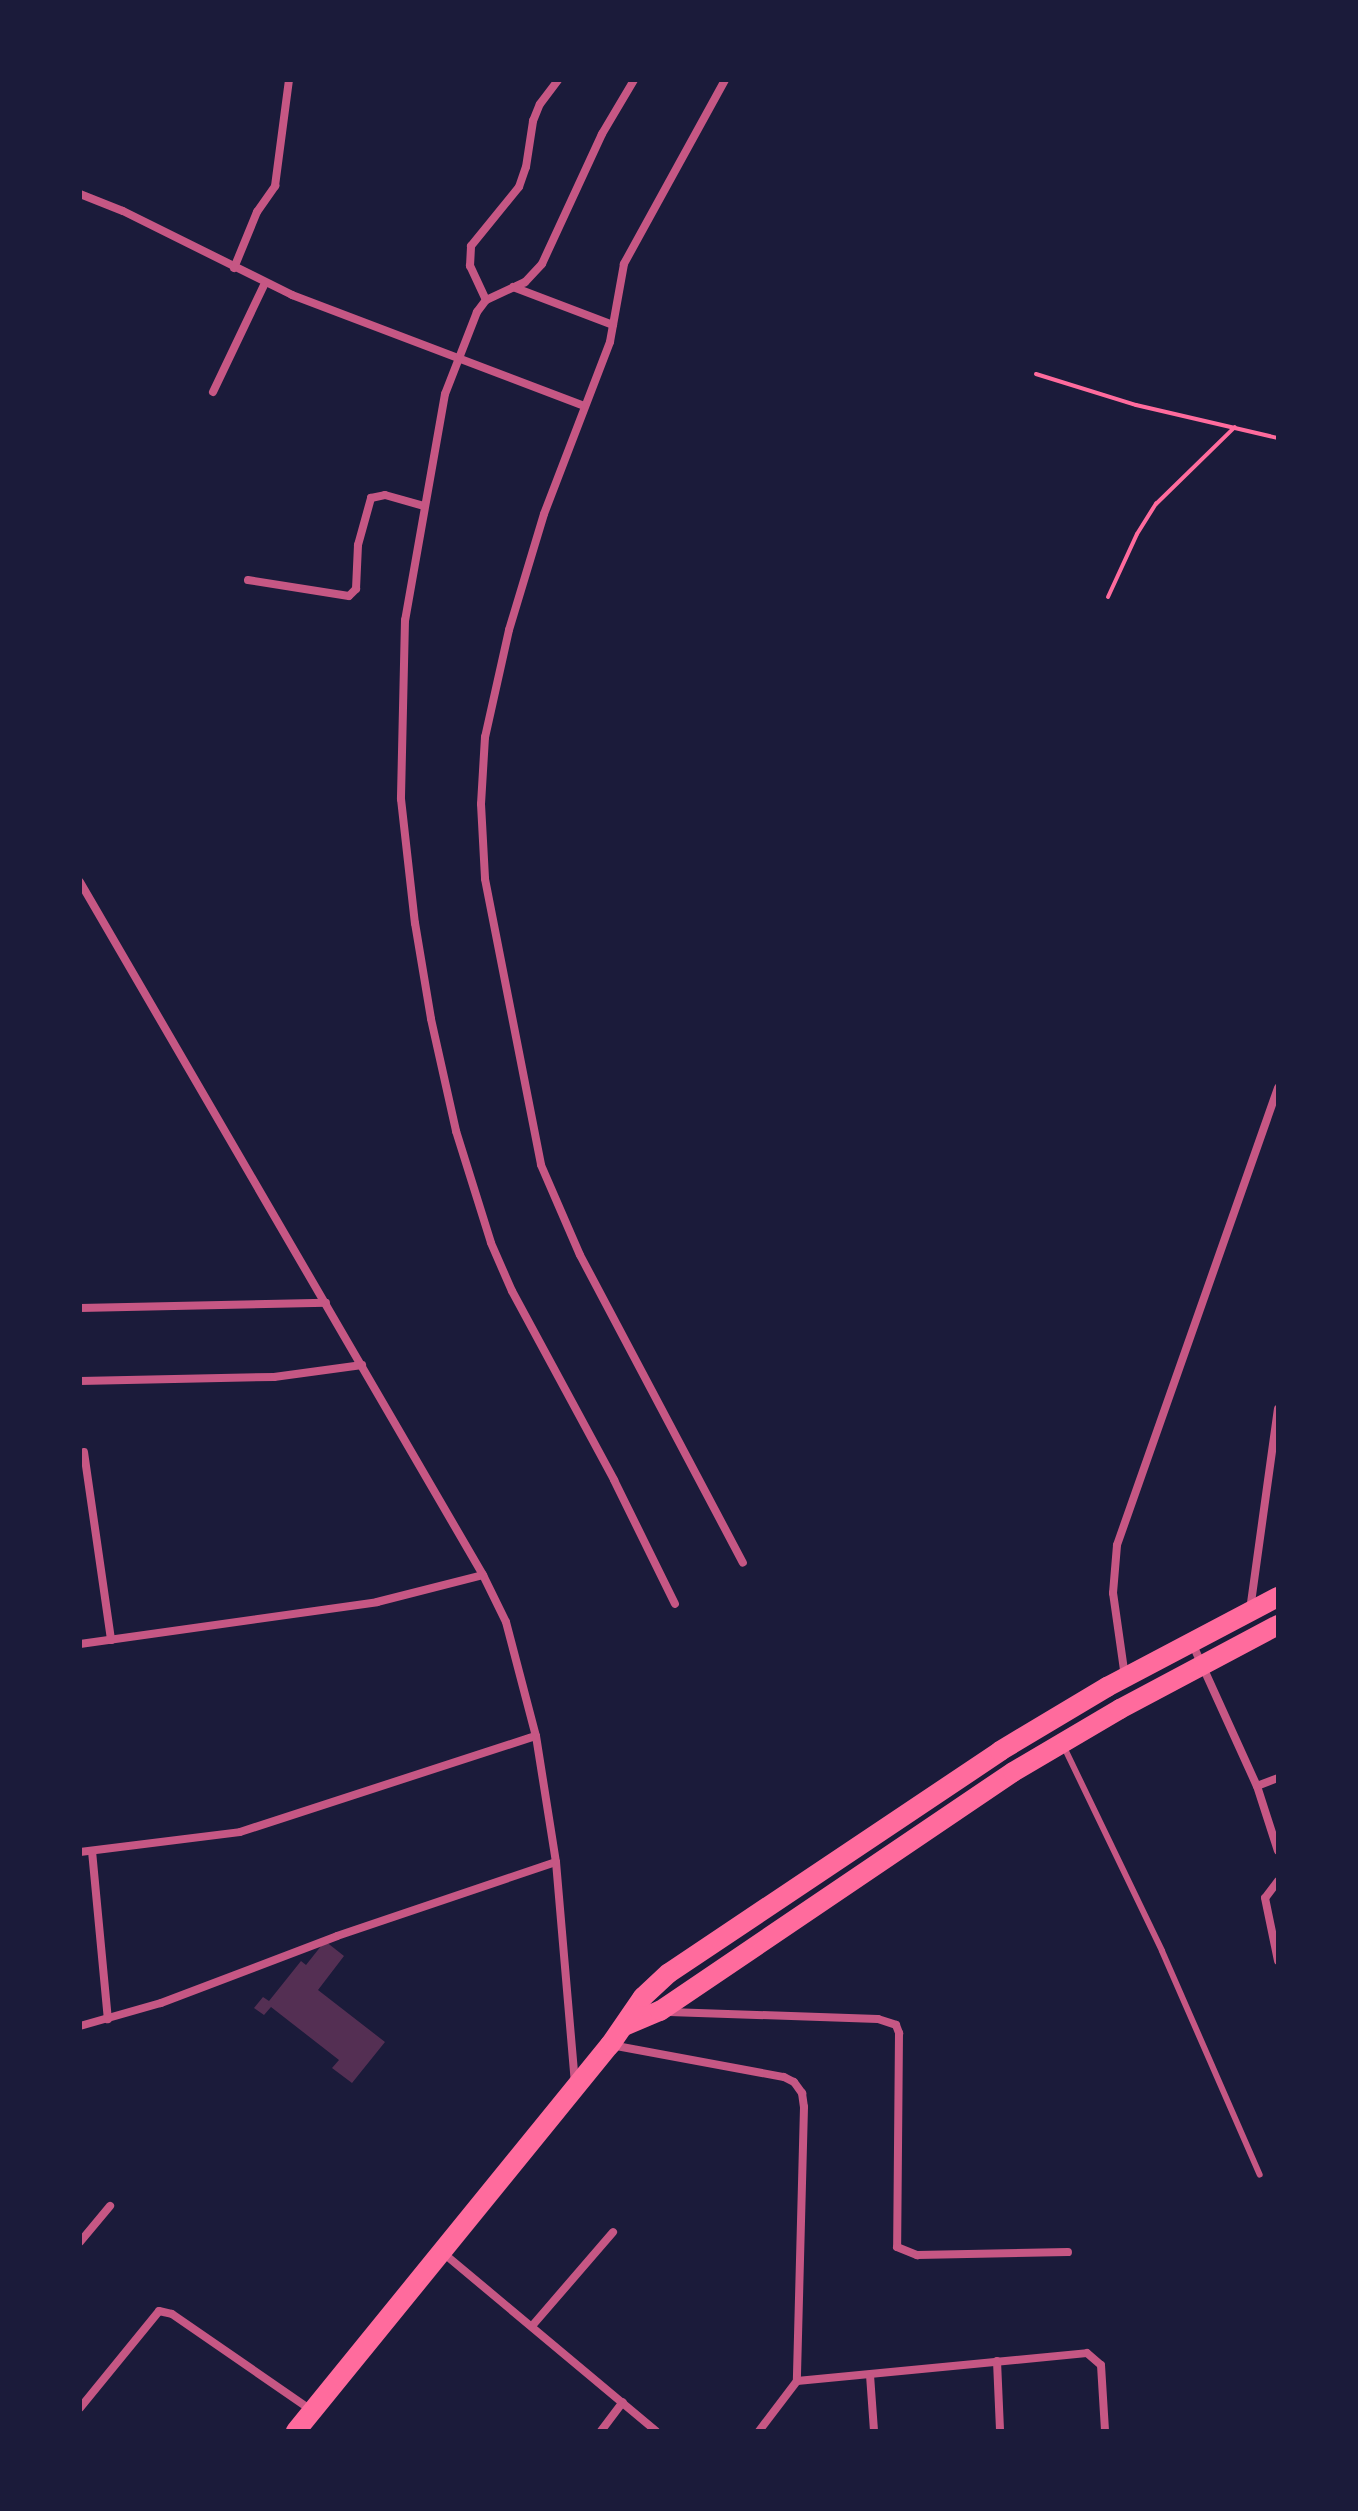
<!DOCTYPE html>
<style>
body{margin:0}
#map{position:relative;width:1358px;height:2511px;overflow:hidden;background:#1b1b3a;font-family:"Libre Baskerville",serif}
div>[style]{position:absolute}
.building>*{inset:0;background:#542f53}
.path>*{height:4px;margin:-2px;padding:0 2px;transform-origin:2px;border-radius:2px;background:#ff6b9d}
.service>*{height:6px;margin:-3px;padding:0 3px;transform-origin:3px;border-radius:3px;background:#c65784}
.minor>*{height:8px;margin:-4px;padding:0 4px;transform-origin:4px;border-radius:4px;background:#c65784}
.trunk>*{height:20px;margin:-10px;padding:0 10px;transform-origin:10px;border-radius:10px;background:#ff6b9d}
span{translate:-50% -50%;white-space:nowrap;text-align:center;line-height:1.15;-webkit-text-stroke:8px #1b1b3a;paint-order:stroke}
.frame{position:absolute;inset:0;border:82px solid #1b1b3a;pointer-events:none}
</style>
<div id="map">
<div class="building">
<div style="clip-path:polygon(325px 1941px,344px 1956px,318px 1990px,385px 2042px,352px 2083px,332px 2068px,339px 2060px,271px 2007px,264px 2015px,254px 2008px,263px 1997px,269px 2001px,301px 1961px,306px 1965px)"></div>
</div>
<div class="path">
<div style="left:1036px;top:374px;width:105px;rotate:17.2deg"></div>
<div style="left:1136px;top:405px;width:146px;rotate:13.1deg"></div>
<div style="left:1108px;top:597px;width:69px;rotate:-65.3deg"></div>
<div style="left:1137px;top:534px;width:36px;rotate:-58deg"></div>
<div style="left:1156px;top:504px;width:110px;rotate:-44.3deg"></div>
</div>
<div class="service">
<div style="left:1064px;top:1747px;width:226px;rotate:64.3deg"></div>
<div style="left:1162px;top:1951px;width:244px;rotate:66.4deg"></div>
</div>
<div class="minor">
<div style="left:634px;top:80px;width:63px;rotate:120.7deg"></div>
<div style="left:602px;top:134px;width:143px;rotate:114.8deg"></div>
<div style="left:542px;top:264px;width:25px;rotate:133deg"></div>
<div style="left:525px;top:282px;width:43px;rotate:155.2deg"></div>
<div style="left:486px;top:300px;width:15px;rotate:127deg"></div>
<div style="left:477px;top:312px;width:88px;rotate:111.3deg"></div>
<div style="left:445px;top:394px;width:230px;rotate:100deg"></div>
<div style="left:405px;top:620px;width:179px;rotate:91.3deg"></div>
<div style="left:401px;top:799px;width:125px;rotate:83.6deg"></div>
<div style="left:415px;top:923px;width:97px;rotate:80.5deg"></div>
<div style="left:431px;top:1019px;width:115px;rotate:77.4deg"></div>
<div style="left:456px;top:1131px;width:117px;rotate:72.6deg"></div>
<div style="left:491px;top:1243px;width:52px;rotate:66.4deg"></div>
<div style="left:512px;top:1291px;width:215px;rotate:61.6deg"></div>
<div style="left:614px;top:1480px;width:138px;rotate:63.8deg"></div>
<div style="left:725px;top:80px;width:210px;rotate:118.8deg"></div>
<div style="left:624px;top:264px;width:79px;rotate:100.2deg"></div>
<div style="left:610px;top:342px;width:184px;rotate:111deg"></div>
<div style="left:544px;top:514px;width:121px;rotate:106.8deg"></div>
<div style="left:509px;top:630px;width:110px;rotate:102.6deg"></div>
<div style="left:485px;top:737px;width:67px;rotate:93.4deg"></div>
<div style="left:481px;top:804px;width:75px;rotate:86.9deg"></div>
<div style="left:485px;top:879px;width:291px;rotate:78.9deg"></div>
<div style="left:541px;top:1165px;width:98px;rotate:66.6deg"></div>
<div style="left:580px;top:1255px;width:348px;rotate:62.1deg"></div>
<div style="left:80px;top:194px;width:46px;rotate:21.6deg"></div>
<div style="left:123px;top:211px;width:189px;rotate:26.4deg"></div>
<div style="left:292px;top:295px;width:312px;rotate:20.8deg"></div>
<div style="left:234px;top:268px;width:61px;rotate:-67.7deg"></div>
<div style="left:257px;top:212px;width:32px;rotate:-55deg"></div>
<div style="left:275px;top:186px;width:107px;rotate:-82.5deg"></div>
<div style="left:513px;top:287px;width:107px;rotate:20.8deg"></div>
<div style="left:486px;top:300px;width:38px;rotate:-115deg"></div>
<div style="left:470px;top:266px;width:20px;rotate:-87deg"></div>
<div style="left:471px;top:246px;width:76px;rotate:-50.9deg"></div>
<div style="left:519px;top:187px;width:21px;rotate:-71deg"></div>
<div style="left:526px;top:167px;width:47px;rotate:-81.3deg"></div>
<div style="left:533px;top:121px;width:18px;rotate:-68deg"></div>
<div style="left:540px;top:104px;width:30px;rotate:-53deg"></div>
<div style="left:213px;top:392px;width:121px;rotate:-64.5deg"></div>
<div style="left:248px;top:580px;width:102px;rotate:9deg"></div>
<div style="left:349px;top:596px;width:10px;rotate:-45deg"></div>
<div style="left:356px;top:589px;width:44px;rotate:-87.4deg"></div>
<div style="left:358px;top:545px;width:49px;rotate:-74.5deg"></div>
<div style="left:371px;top:498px;width:14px;rotate:-12deg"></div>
<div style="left:385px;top:495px;width:41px;rotate:15.8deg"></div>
<div style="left:80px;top:882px;width:802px;rotate:59.82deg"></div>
<div style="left:483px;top:1575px;width:52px;rotate:63.9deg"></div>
<div style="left:506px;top:1622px;width:118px;rotate:75.3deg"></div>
<div style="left:536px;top:1736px;width:128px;rotate:81deg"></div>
<div style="left:556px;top:1862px;width:222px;rotate:85.1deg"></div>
<div style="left:80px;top:1308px;width:246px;rotate:-1.2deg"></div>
<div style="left:80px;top:1381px;width:194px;rotate:-1.2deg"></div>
<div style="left:274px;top:1377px;width:89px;rotate:-7.8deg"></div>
<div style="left:84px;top:1452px;width:190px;rotate:81.8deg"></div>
<div style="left:1250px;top:1610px;width:203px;rotate:-82.1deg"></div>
<div style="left:1192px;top:1643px;width:157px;rotate:65.6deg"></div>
<div style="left:1257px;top:1786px;width:68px;rotate:72.1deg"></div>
<div style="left:80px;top:1644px;width:300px;rotate:-8deg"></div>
<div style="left:377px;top:1602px;width:109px;rotate:-14.3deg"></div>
<div style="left:1125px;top:1677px;width:85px;rotate:-98.1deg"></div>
<div style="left:1113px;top:1593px;width:48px;rotate:-85.2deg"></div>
<div style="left:1117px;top:1545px;width:485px;rotate:-70.6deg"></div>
<div style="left:1257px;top:1786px;width:22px;rotate:-21deg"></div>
<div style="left:92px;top:1851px;width:169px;rotate:84.6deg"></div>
<div style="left:80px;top:1852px;width:161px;rotate:-7.1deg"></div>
<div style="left:240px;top:1832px;width:311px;rotate:-18deg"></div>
<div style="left:1278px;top:1881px;width:21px;rotate:127deg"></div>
<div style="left:1265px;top:1898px;width:64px;rotate:78.3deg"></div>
<div style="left:669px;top:2012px;width:209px;rotate:1.9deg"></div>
<div style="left:878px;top:2019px;width:19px;rotate:18deg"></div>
<div style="left:896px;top:2025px;width:9px;rotate:69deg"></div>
<div style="left:899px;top:2033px;width:214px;rotate:90.5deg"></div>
<div style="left:897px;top:2247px;width:22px;rotate:22deg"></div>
<div style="left:917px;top:2255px;width:151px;rotate:-1.1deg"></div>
<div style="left:80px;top:2026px;width:84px;rotate:-15.9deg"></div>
<div style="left:161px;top:2003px;width:188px;rotate:-20.8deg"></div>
<div style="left:337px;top:1936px;width:231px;rotate:-18.7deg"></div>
<div style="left:611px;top:2045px;width:176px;rotate:10.5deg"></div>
<div style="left:784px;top:2077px;width:11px;rotate:27deg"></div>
<div style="left:794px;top:2082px;width:14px;rotate:54deg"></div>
<div style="left:802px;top:2093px;width:14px;rotate:82deg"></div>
<div style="left:804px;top:2107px;width:274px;rotate:91.5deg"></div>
<div style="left:797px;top:2381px;width:63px;rotate:127.2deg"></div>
<div style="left:80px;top:2242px;width:47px;rotate:-50.2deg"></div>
<div style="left:442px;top:2252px;width:279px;rotate:39.9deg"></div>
<div style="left:532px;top:2326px;width:124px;rotate:-49.2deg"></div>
<div style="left:997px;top:2361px;width:70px;rotate:87.5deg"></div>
<div style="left:870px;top:2375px;width:56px;rotate:85.9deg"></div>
<div style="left:797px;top:2381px;width:291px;rotate:-5.5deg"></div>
<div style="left:1087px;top:2353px;width:18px;rotate:41deg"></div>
<div style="left:1101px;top:2365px;width:66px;rotate:86.5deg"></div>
<div style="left:80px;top:2408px;width:125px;rotate:-50.8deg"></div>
<div style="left:159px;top:2311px;width:13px;rotate:13deg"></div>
<div style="left:172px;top:2314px;width:169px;rotate:34.6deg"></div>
<div style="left:601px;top:2431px;width:36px;rotate:-53deg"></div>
</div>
<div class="trunk">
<div style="left:624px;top:2026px;width:39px;rotate:-23deg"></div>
<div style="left:660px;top:2011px;width:426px;rotate:-34.1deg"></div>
<div style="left:1013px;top:1772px;width:124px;rotate:-30.5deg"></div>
<div style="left:1120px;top:1709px;width:179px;rotate:-28deg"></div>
<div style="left:296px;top:2431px;width:498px;rotate:-50.9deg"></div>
<div style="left:610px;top:2045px;width:58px;rotate:-55.5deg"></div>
<div style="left:643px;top:1997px;width:35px;rotate:-43deg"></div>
<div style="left:669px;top:1973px;width:399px;rotate:-33.8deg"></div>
<div style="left:1000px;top:1751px;width:125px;rotate:-30.9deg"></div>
<div style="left:1107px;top:1687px;width:193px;rotate:-27.8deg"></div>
</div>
<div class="frame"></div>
</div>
